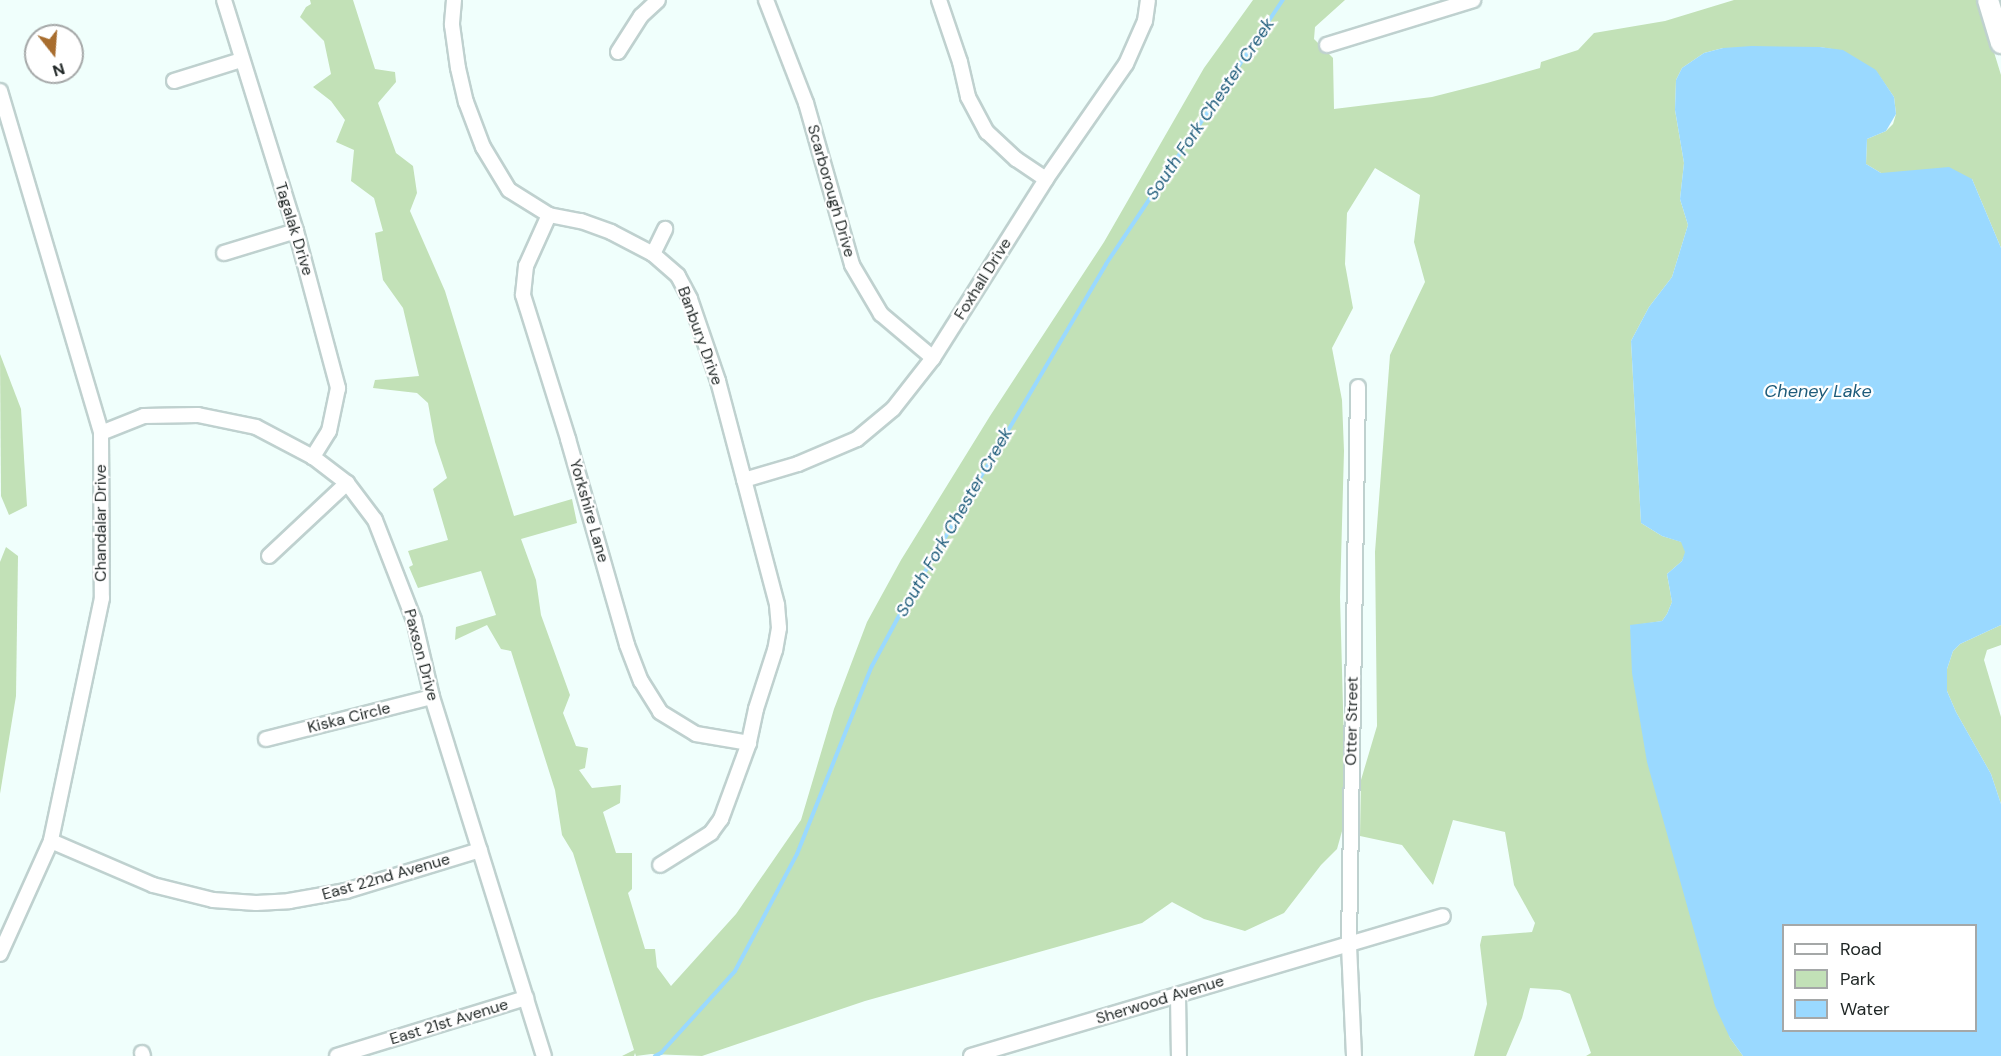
<!DOCTYPE html>
<style>
body{margin:0}
#map{position:relative;width:2001px;height:1056px;overflow:hidden;background:#f0fffc;font-family:"DM Sans",sans-serif}
div>[style]{position:absolute}
.green>*{inset:0;background:#c2e1b7}
.water>*{inset:0;background:#9ad9ff}
.stream>*{height:4px;margin:-2px;padding:0 2px;transform-origin:2px;border-radius:2px;background:#9ad9ff}
.roads{filter:drop-shadow(2px 0 #bfd1cf) drop-shadow(-2px 0 #bfd1cf) drop-shadow(0 2px #bfd1cf) drop-shadow(0 -2px #bfd1cf)}
.street>*{height:14px;margin:-7px;padding:0 7px;transform-origin:7px;border-radius:7px;background:#fff}
.secondary>*{height:20px;margin:-10px;padding:0 10px;transform-origin:10px;border-radius:10px;background:#fff}
span{translate:-50% -50%;white-space:nowrap;text-align:center;line-height:1.15;-webkit-text-stroke:4.5px #fff;paint-order:stroke}
.street-label{font-size:16px;color:#1f2625}
.water-label{font-size:18px;color:#1d5b7a;font-style:italic}
.legend{position:absolute;left:1782px;top:924px;width:195px;height:108px;box-sizing:border-box;background:#fff;border:2px solid #a5a8a8;margin:0;padding:8px 10px;list-style:none;font-size:18px;color:#1f2625}
.legend li{display:flex;align-items:center;gap:12px;height:30px}
.legend b{width:30px;border:2px solid #a5a8a8}
.north{position:absolute;left:24px;top:24px;width:60px;height:60px;box-sizing:border-box;background:#fff;border:2px solid #a5a8a8;border-radius:50%;rotate:163deg;font-size:16px;font-weight:700;line-height:24px;text-align:center;color:#1f2625}
.north::after{content:'';display:block;margin:auto;width:21px;height:27px;background:#a86d2e;clip-path:polygon(50% 0,100% 100%,50% 72%,0 100%)}
</style>
<div id="map">
<div class="green">
<div style="clip-path:polygon(310px 0,353px 0,375px 69px,395px 72px,396px 82px,378px 103px,396px 153px,413px 166px,417px 193px,410px 211px,445px 291px,514px 516px,572px 499px,577px 523px,521px 539px,536px 580px,541px 615px,570px 695px,563px 713px,576px 746px,588px 748px,585px 768px,579px 770px,592px 788px,621px 785px,620px 803px,603px 812px,616px 853px,632px 853px,632px 889px,628px 893px,645px 949px,655px 949px,657px 967px,671px 986px,736px 914px,801px 820px,834px 709px,867px 622px,901px 560px,990px 416px,1104px 242px,1204px 68px,1253px 0,1345px 0,1315px 27px,1314px 39px,1333px 58px,1334px 109px,1432px 97px,1487px 83px,1540px 68px,1541px 62px,1578px 50px,1594px 33px,1665px 21px,1734px 0,1978px 0,2001px 75px,2001px 248px,1972px 179px,1881px 173px,1866px 164px,1867px 139px,1886px 131px,1893px 124px,1896px 114px,1894px 97px,1876px 71px,1843px 51px,1820px 47px,1723px 48px,1704px 53px,1682px 68px,1676px 80px,1675px 110px,1684px 163px,1680px 199px,1688px 225px,1672px 277px,1649px 307px,1631px 341px,1641px 523px,1662px 536px,1682px 542px,1686px 552px,1682px 561px,1667px 574px,1672px 602px,1667px 614px,1662px 621px,1630px 626px,1730px 1038px,1743px 1056px,1586px 1056px,1591px 1053px,1570px 994px,1560px 990px,1530px 988px,1522px 1018px,1506px 1056px,1474px 1056px,1487px 1004px,1480px 945px,1482px 936px,1532px 932px,1535px 923px,1514px 885px,1505px 832px,1453px 820px,1433px 885px,1402px 845px,1360px 836px,1361px 780px,1377px 726px,1375px 552px,1390px 355px,1425px 282px,1414px 242px,1420px 195px,1375px 168px,1347px 213px,1345px 264px,1353px 308px,1332px 348px,1342px 400px,1344px 451px,1340px 597px,1346px 817px,1337px 849px,1321px 865px,1284px 913px,1245px 931px,1204px 919px,1172px 902px,1142px 923px,865px 1001px,702px 1056px,651px 1054px,636px 1056px,635px 1053px,634px 1056px,622px 1056px,634px 1050px,573px 853px,562px 835px,555px 790px,511px 651px,501px 649px,487px 625px,455px 640px,456px 627px,496px 615px,481px 571px,418px 588px,409px 567px,413px 565px,408px 551px,448px 540px,433px 489px,447px 478px,435px 442px,428px 403px,417px 393px,373px 388px,375px 380px,419px 376px,403px 308px,383px 280px,375px 233px,383px 231px,374px 198px,351px 181px,354px 150px,336px 142px,345px 120px,331px 101px,313px 87px,331px 74px,324px 41px,300px 17px,306px 7px,311px 4px)"></div>
<div style="clip-path:polygon(0 354px,21px 409px,27px 506px,9px 515px,1px 496px)"></div>
<div style="clip-path:polygon(6px 547px,18px 556px,16px 696px,0 794px,0 562px)"></div>
<div style="clip-path:polygon(2001px 625px,2001px 645px,1987px 650px,1984px 660px,2001px 717px,2001px 804px,1991px 774px,1956px 712px,1947px 691px,1947px 669px,1953px 651px,1960px 644px)"></div>
</div>
<div class="water">
<div style="clip-path:polygon(evenodd,1752px 46px,1820px 47px,1843px 50px,1876px 70px,1894px 97px,1896px 114px,1886px 131px,1867px 139px,1866px 164px,1881px 173px,1949px 167px,1972px 179px,2001px 248px,2001px 625px,1960px 644px,1953px 651px,1947px 669px,1947px 691px,1956px 712px,1991px 774px,2001px 804px,2001px 1056px,1743px 1056px,1730px 1038px,1715px 1006px,1647px 762px,1632px 673px,1630px 625px,1662px 621px,1667px 614px,1672px 602px,1667px 574px,1682px 561px,1685px 552px,1681px 542px,1662px 536px,1641px 523px,1631px 341px,1649px 307px,1672px 277px,1688px 225px,1680px 199px,1684px 163px,1675px 110px,1676px 80px,1682px 68px,1704px 53px,1723px 48px,1752px 46px,1784px 926px,1976px 926px,1976px 1030px,1784px 1030px,1784px 926px)"></div>
</div>
<div class="stream">
<div style="left:655px;top:1056px;width:7px;rotate:-27deg"></div>
<div style="left:661px;top:1053px;width:110px;rotate:-47.9deg"></div>
<div style="left:735px;top:971px;width:132px;rotate:-62.1deg"></div>
<div style="left:797px;top:854px;width:202px;rotate:-68.3deg"></div>
<div style="left:872px;top:666px;width:59px;rotate:-61.7deg"></div>
<div style="left:900px;top:614px;width:406px;rotate:-59.5deg"></div>
<div style="left:1106px;top:264px;width:318px;rotate:-56.2deg"></div>
</div>
<div class="roads">
<div class="street">
<div style="left:224px;top:0;width:242px;rotate:72.7deg"></div>
<div style="left:296px;top:231px;width:163px;rotate:75deg"></div>
<div style="left:338px;top:388px;width:44px;rotate:101.8deg"></div>
<div style="left:329px;top:431px;width:31px;rotate:122deg"></div>
<div style="left:454px;top:0;width:25px;rotate:95deg"></div>
<div style="left:452px;top:25px;width:43px;rotate:82.1deg"></div>
<div style="left:458px;top:68px;width:35px;rotate:77deg"></div>
<div style="left:466px;top:102px;width:48px;rotate:69.3deg"></div>
<div style="left:483px;top:147px;width:50px;rotate:58.8deg"></div>
<div style="left:509px;top:190px;width:47px;rotate:32deg"></div>
<div style="left:549px;top:215px;width:33px;rotate:11deg"></div>
<div style="left:581px;top:221px;width:32px;rotate:20deg"></div>
<div style="left:611px;top:232px;width:47px;rotate:27.6deg"></div>
<div style="left:653px;top:254px;width:33px;rotate:41deg"></div>
<div style="left:678px;top:276px;width:26px;rotate:62deg"></div>
<div style="left:690px;top:299px;width:87px;rotate:71.1deg"></div>
<div style="left:718px;top:381px;width:232px;rotate:75.2deg"></div>
<div style="left:777px;top:605px;width:23px;rotate:85deg"></div>
<div style="left:779px;top:628px;width:22px;rotate:100deg"></div>
<div style="left:775px;top:650px;width:62px;rotate:107.9deg"></div>
<div style="left:756px;top:709px;width:35px;rotate:102deg"></div>
<div style="left:749px;top:743px;width:81px;rotate:110.2deg"></div>
<div style="left:721px;top:819px;width:17px;rotate:126deg"></div>
<div style="left:711px;top:833px;width:60px;rotate:147.9deg"></div>
<div style="left:766px;top:0;width:110px;rotate:68.8deg"></div>
<div style="left:806px;top:103px;width:168px;rotate:74.1deg"></div>
<div style="left:852px;top:265px;width:57px;rotate:59.4deg"></div>
<div style="left:881px;top:314px;width:68px;rotate:40.2deg"></div>
<div style="left:939px;top:0;width:65px;rotate:71.3deg"></div>
<div style="left:960px;top:62px;width:36px;rotate:77deg"></div>
<div style="left:968px;top:97px;width:40px;rotate:62deg"></div>
<div style="left:987px;top:132px;width:40px;rotate:43deg"></div>
<div style="left:1016px;top:159px;width:36px;rotate:34deg"></div>
<div style="left:1327px;top:45px;width:153px;rotate:-17.1deg"></div>
<div style="left:618px;top:52px;width:43px;rotate:-57.4deg"></div>
<div style="left:641px;top:16px;width:23px;rotate:-43deg"></div>
<div style="left:174px;top:81px;width:70px;rotate:-17.4deg"></div>
<div style="left:0;top:91px;width:357px;rotate:73.5deg"></div>
<div style="left:101px;top:433px;width:165px;rotate:89.7deg"></div>
<div style="left:102px;top:598px;width:248px;rotate:101.9deg"></div>
<div style="left:51px;top:841px;width:124px;rotate:114.3deg"></div>
<div style="left:549px;top:215px;width:56px;rotate:114.3deg"></div>
<div style="left:526px;top:266px;width:29px;rotate:96deg"></div>
<div style="left:523px;top:295px;width:151px;rotate:72.6deg"></div>
<div style="left:568px;top:439px;width:214px;rotate:74deg"></div>
<div style="left:627px;top:645px;width:39px;rotate:69deg"></div>
<div style="left:641px;top:681px;width:36px;rotate:58deg"></div>
<div style="left:660px;top:712px;width:42px;rotate:31.4deg"></div>
<div style="left:696px;top:734px;width:54px;rotate:9.6deg"></div>
<div style="left:224px;top:253px;width:75px;rotate:-17deg"></div>
<div style="left:653px;top:254px;width:28px;rotate:-64deg"></div>
<div style="left:101px;top:433px;width:46px;rotate:-21.6deg"></div>
<div style="left:144px;top:416px;width:54px;rotate:-1.1deg"></div>
<div style="left:198px;top:415px;width:59px;rotate:11.7deg"></div>
<div style="left:256px;top:427px;width:64px;rotate:27.8deg"></div>
<div style="left:313px;top:457px;width:43px;rotate:37.4deg"></div>
<div style="left:347px;top:483px;width:46px;rotate:52.9deg"></div>
<div style="left:375px;top:520px;width:107px;rotate:68.7deg"></div>
<div style="left:414px;top:620px;width:79px;rotate:76.8deg"></div>
<div style="left:432px;top:697px;width:376px;rotate:72.7deg"></div>
<div style="left:744px;top:480px;width:56px;rotate:-16.5deg"></div>
<div style="left:798px;top:464px;width:64px;rotate:-23deg"></div>
<div style="left:857px;top:439px;width:47px;rotate:-39.8deg"></div>
<div style="left:893px;top:409px;width:65px;rotate:-51.9deg"></div>
<div style="left:933px;top:358px;width:212px;rotate:-57.7deg"></div>
<div style="left:1046px;top:179px;width:140px;rotate:-55.2deg"></div>
<div style="left:1126px;top:64px;width:47px;rotate:-66.2deg"></div>
<div style="left:1145px;top:21px;width:21px;rotate:-82deg"></div>
<div style="left:269px;top:556px;width:107px;rotate:-43.1deg"></div>
<div style="left:266px;top:739px;width:171px;rotate:-14.2deg"></div>
<div style="left:51px;top:841px;width:111px;rotate:23.3deg"></div>
<div style="left:153px;top:885px;width:62px;rotate:14deg"></div>
<div style="left:213px;top:900px;width:43px;rotate:4deg"></div>
<div style="left:256px;top:903px;width:33px;rotate:-3deg"></div>
<div style="left:289px;top:901px;width:58px;rotate:-10deg"></div>
<div style="left:346px;top:891px;width:140px;rotate:-17deg"></div>
<div style="left:1178px;top:995px;width:61px;rotate:89.1deg"></div>
<div style="left:142px;top:1053px;width:3px;rotate:72deg"></div>
<div style="left:337px;top:1056px;width:198px;rotate:-17.1deg"></div>
<div style="left:971px;top:1056px;width:492px;rotate:-16.5deg"></div>
<div style="left:1354px;top:1056px;width:112px;rotate:-92.6deg"></div>
<div style="left:1349px;top:944px;width:557px;rotate:-89.07deg"></div>
</div>
<div class="secondary">
<div style="left:1988px;top:0;width:45px;rotate:73.2deg"></div>
</div>
</div>
<div class="street-label">
<span style="left:831px;top:191px;rotate:74deg">Scarborough Drive</span>
<span style="left:294px;top:229px;rotate:73deg">Tagalak Drive</span>
<span style="left:983px;top:279px;rotate:-58deg">Foxhall Drive</span>
<span style="left:700px;top:336px;rotate:70deg">Banbury Drive</span>
<span style="left:589px;top:511px;rotate:74deg">Yorkshire Lane</span>
<span style="left:101px;top:523px;rotate:-90deg">Chandalar Drive</span>
<span style="left:421px;top:655px;rotate:75deg">Paxson Drive</span>
<span style="left:349px;top:718px;rotate:-14deg">Kiska Circle</span>
<span style="left:1352px;top:721px;rotate:-89deg">Otter Street</span>
<span style="left:386px;top:877px;rotate:-16deg">East 22nd Avenue</span>
<span style="left:1160px;top:1000px;rotate:-17deg">Sherwood Avenue</span>
<span style="left:449px;top:1022px;rotate:-17deg">East 21st Avenue</span>
</div>
<div class="water-label">
<span style="left:1210px;top:109px;rotate:-56deg">South Fork Chester Creek</span>
<span style="left:1818px;top:391px">Cheney Lake</span>
<span style="left:954px;top:522px;rotate:-60deg">South Fork Chester Creek</span>
</div>
<ul class="legend">
<li><b style="height:8px;background:#fff"></b>Road</li>
<li><b style="height:16px;background:#c2e1b7"></b>Park</li>
<li><b style="height:16px;background:#9ad9ff"></b>Water</li>
</ul>
<div class="north">N</div>
</div>
